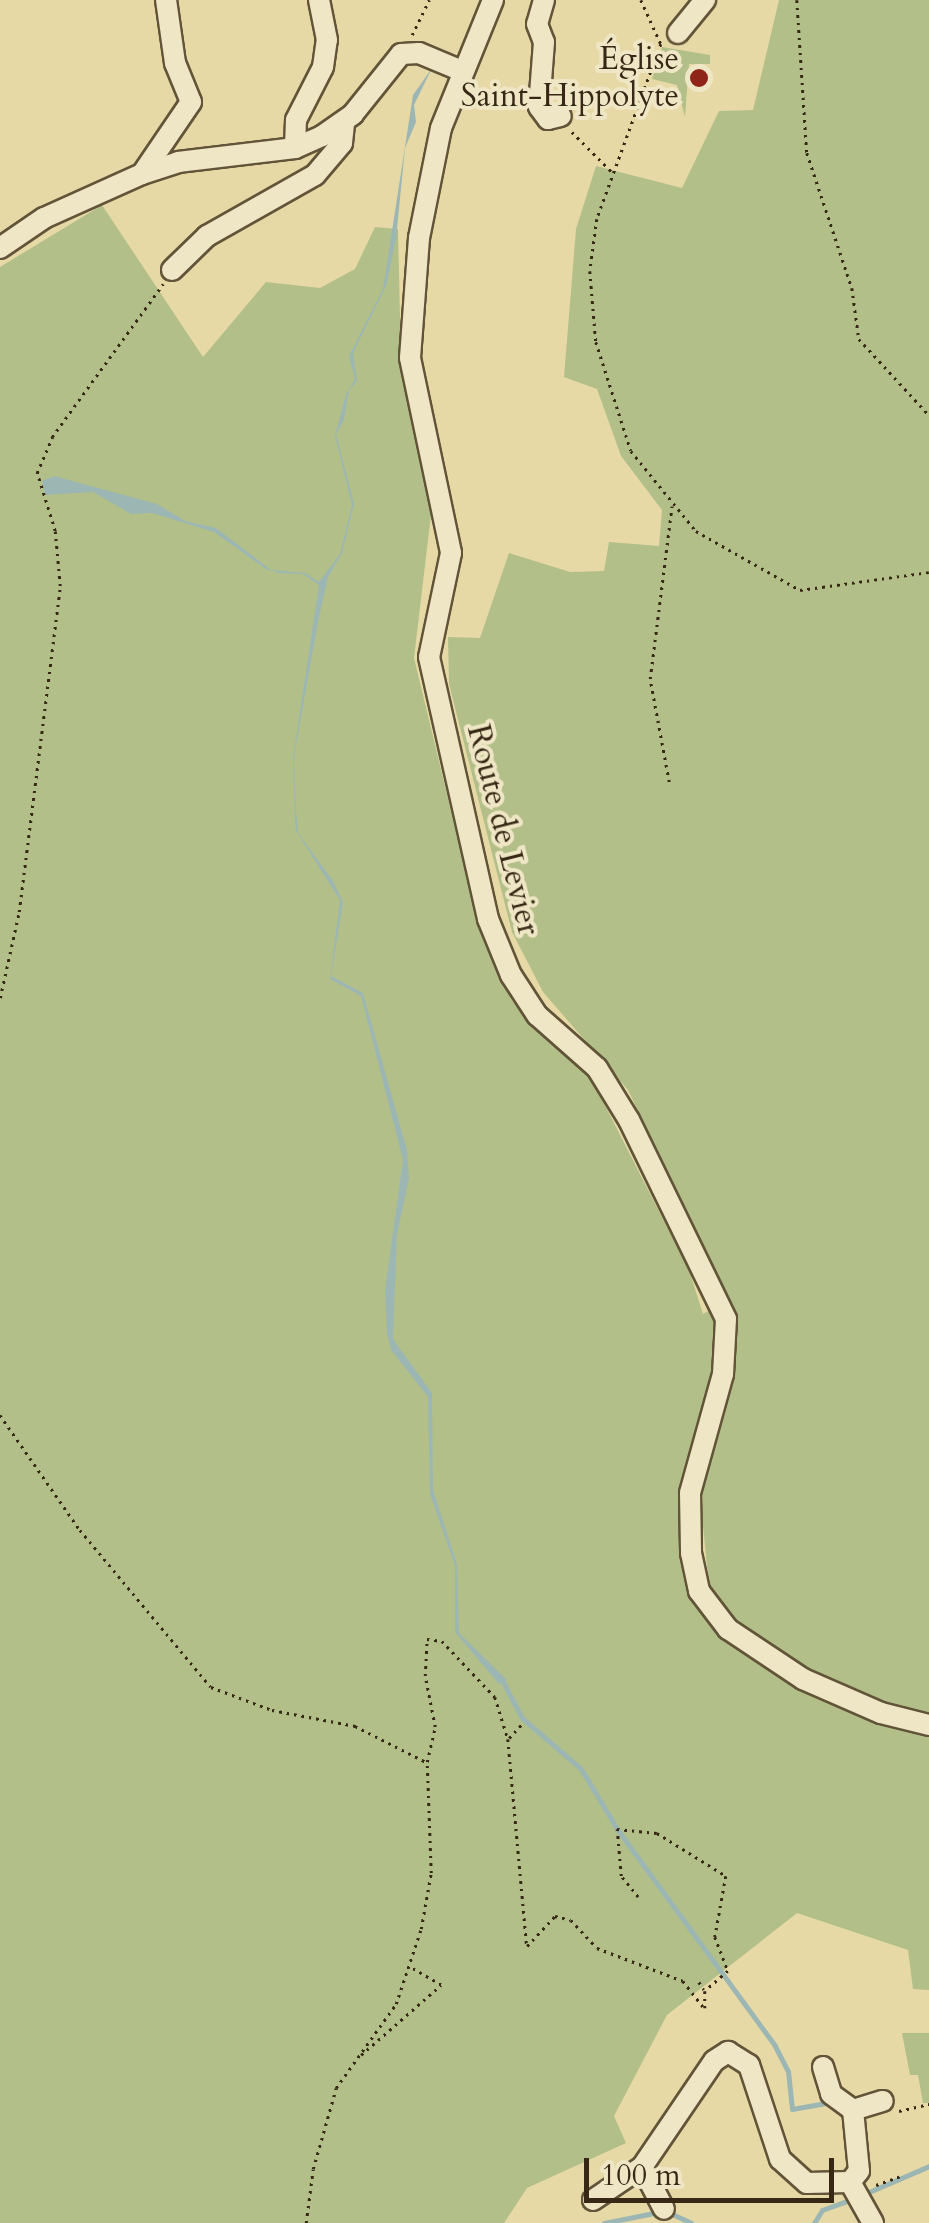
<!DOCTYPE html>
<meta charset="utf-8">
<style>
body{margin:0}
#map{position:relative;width:929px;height:2223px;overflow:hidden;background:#e6d9a6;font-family:Cardo,serif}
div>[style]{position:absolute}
.green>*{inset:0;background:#b3bf88}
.water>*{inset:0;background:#9cb7b3}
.stream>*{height:5px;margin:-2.5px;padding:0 2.5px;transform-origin:2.5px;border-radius:2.5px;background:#9cb7b3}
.path>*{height:2.5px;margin-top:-1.25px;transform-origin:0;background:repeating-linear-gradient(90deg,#362814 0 2.5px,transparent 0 7.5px)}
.roads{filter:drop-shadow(2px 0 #625438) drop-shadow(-2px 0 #625438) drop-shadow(0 2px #625438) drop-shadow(0 -2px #625438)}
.minor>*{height:20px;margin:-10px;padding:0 10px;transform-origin:10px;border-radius:10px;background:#efe6c5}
.dots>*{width:28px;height:28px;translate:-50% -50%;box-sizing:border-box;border:5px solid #efe6c5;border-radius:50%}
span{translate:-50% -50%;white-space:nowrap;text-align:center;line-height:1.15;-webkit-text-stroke:8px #efe6c5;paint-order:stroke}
.poi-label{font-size:32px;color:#362814}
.right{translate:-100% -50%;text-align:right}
.street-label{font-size:32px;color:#362814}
.scale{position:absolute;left:584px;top:2158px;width:250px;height:45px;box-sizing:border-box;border:5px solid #362814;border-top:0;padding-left:12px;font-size:30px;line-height:35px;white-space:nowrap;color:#362814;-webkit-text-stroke:8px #efe6c5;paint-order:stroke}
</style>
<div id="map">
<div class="green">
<div style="clip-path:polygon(779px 0,929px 0,929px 1714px,884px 1703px,808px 1670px,734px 1621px,709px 1588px,700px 1494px,733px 1376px,736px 1316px,628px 1090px,543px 992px,512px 932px,449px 684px,448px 637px,480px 638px,509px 553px,570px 572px,604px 571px,609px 542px,659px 546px,662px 510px,621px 456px,597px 389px,564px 377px,576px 229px,596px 166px,682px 188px,719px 111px,753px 110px)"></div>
<div style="clip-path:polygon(662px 47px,710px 55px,710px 64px,689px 64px,685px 117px,677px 85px,652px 79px)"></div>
<div style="clip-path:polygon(102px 205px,203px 357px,266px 282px,320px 288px,355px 269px,375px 227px,398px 229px,401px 360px,431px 515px,414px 658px,477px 918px,512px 1001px,591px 1078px,689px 1270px,703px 1314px,712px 1309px,717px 1320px,714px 1373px,682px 1492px,691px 1595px,722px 1636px,929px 1734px,929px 1990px,913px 1989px,908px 1950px,797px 1913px,667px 2015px,614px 2116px,626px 2143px,527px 2188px,504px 2223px,0 2223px,0 267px)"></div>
<div style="clip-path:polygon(902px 2033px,929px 2033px,929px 2103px,923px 2103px,918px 2075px,910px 2075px)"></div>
</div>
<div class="water">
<div style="clip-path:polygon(432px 68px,414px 105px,416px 122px,405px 148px,396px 239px,386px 286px,353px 353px,357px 381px,349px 390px,344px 420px,336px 434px,354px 504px,342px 553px,328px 577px,318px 622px,294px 756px,295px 798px,298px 833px,333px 881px,343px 902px,331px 976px,363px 993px,407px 1150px,409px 1179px,397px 1234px,393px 1339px,432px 1393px,433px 1490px,457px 1564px,459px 1633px,507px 1680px,499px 1684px,455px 1632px,455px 1566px,430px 1494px,428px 1397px,391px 1350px,387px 1334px,385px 1290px,403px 1160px,361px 996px,330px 979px,340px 900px,296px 831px,295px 817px,293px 758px,319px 585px,303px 574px,279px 573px,266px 569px,214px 532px,152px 513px,131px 514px,93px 492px,45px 495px,42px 481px,54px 476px,157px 504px,185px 521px,216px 528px,271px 570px,305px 573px,319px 582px,340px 554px,352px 505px,335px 436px,346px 394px,355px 379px,349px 356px,383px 289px,413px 95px)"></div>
</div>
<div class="stream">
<div style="left:503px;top:1682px;width:41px;rotate:62.2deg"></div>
<div style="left:522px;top:1718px;width:78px;rotate:40.8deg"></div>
<div style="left:581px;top:1769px;width:70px;rotate:59deg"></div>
<div style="left:617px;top:1829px;width:268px;rotate:53.9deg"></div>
<div style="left:775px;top:2046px;width:28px;rotate:63deg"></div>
<div style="left:788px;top:2071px;width:38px;rotate:84deg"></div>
<div style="left:792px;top:2109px;width:36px;rotate:-10deg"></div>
<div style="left:862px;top:2195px;width:73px;rotate:-23.4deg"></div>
<div style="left:670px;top:2213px;width:23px;rotate:25deg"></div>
<div style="left:604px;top:2223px;width:56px;rotate:-11.3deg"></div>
<div style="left:814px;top:2223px;width:15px;rotate:-58deg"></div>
<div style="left:822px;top:2210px;width:32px;rotate:-20deg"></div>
</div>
<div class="path">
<div style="left:641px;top:0;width:48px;rotate:65.6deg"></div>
<div style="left:797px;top:0;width:153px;rotate:86.3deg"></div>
<div style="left:807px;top:153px;width:142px;rotate:71.6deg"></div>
<div style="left:852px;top:288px;width:51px;rotate:82.2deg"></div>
<div style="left:859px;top:339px;width:103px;rotate:47.4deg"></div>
<div style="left:412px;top:35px;width:39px;rotate:-64deg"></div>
<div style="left:661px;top:44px;width:186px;rotate:110.1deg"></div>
<div style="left:597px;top:219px;width:52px;rotate:97.7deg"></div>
<div style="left:590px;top:271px;width:71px;rotate:85.2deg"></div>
<div style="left:596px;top:342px;width:114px;rotate:72.2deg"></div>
<div style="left:631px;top:451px;width:103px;rotate:50.9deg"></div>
<div style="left:696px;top:531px;width:120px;rotate:29.6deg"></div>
<div style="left:800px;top:590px;width:130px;rotate:-7.9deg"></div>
<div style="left:572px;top:132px;width:57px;rotate:45deg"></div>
<div style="left:669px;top:782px;width:105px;rotate:-100.5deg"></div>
<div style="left:650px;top:679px;width:174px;rotate:-82.8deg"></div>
<div style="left:0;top:998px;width:88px;rotate:-77.5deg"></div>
<div style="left:19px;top:912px;width:329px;rotate:-82.8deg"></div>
<div style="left:60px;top:586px;width:55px;rotate:-95.2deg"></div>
<div style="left:55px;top:531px;width:61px;rotate:-107.2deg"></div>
<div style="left:37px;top:473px;width:39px;rotate:-67deg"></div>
<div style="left:52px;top:437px;width:189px;rotate:-54deg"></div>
<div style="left:0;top:1415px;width:140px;rotate:55.2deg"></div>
<div style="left:80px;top:1530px;width:204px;rotate:50.2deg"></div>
<div style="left:211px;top:1687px;width:65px;rotate:20.7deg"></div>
<div style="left:272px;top:1710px;width:85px;rotate:10.9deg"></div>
<div style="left:355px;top:1726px;width:80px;rotate:26.9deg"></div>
<div style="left:509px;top:1738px;width:21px;rotate:-47deg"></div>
<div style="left:638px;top:1897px;width:27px;rotate:-129deg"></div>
<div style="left:621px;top:1876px;width:47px;rotate:-94.9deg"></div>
<div style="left:617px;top:1829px;width:40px;rotate:5.7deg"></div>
<div style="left:657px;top:1833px;width:81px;rotate:31.9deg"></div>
<div style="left:726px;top:1876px;width:62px;rotate:100.2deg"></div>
<div style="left:715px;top:1937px;width:36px;rotate:69deg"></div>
<div style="left:728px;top:1971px;width:30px;rotate:139deg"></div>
<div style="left:705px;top:1991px;width:17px;rotate:90deg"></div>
<div style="left:699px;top:1982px;width:9px;rotate:58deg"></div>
<div style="left:361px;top:2055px;width:106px;rotate:-41.2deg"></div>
<div style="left:441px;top:1985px;width:36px;rotate:-150deg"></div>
<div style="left:899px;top:2111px;width:31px;rotate:-13deg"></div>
<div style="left:876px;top:2185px;width:29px;rotate:-20deg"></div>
<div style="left:306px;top:2223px;width:54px;rotate:-82.6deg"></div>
<div style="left:313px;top:2169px;width:84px;rotate:-74.1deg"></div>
<div style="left:336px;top:2088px;width:103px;rotate:-54.5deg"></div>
<div style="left:396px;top:2004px;width:79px;rotate:-71.6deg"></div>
<div style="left:421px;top:1929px;width:57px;rotate:-79.9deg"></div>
<div style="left:431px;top:1873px;width:111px;rotate:-92.1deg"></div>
<div style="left:427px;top:1762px;width:36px;rotate:-77deg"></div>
<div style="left:435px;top:1727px;width:52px;rotate:-101.1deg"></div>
<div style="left:425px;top:1676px;width:37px;rotate:-87deg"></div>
<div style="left:427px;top:1639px;width:15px;rotate:8deg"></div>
<div style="left:442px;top:1641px;width:77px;rotate:46.6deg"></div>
<div style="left:495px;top:1697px;width:44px;rotate:72.8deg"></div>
<div style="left:508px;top:1739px;width:208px;rotate:84.8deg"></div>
<div style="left:527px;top:1946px;width:41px;rotate:-47deg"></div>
<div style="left:555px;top:1916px;width:16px;rotate:14deg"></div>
<div style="left:571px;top:1920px;width:38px;rotate:47deg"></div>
<div style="left:597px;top:1948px;width:92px;rotate:21deg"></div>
<div style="left:683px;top:1981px;width:36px;rotate:52deg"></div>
</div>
<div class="roads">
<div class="minor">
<div style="left:493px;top:0;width:138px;rotate:112.1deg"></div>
<div style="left:441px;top:128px;width:112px;rotate:101.3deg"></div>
<div style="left:419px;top:238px;width:120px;rotate:94.3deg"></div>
<div style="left:410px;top:358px;width:199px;rotate:78.1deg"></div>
<div style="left:451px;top:553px;width:106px;rotate:101.9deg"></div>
<div style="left:429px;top:657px;width:269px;rotate:77.3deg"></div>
<div style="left:488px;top:919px;width:61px;rotate:67.7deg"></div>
<div style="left:511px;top:975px;width:48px;rotate:57deg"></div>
<div style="left:537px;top:1015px;width:80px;rotate:41.5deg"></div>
<div style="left:597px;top:1068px;width:61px;rotate:58.4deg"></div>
<div style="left:629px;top:1120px;width:221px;rotate:64deg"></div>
<div style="left:726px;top:1319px;width:55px;rotate:93.1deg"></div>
<div style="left:723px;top:1374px;width:123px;rotate:105.5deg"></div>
<div style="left:690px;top:1493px;width:60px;rotate:89deg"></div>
<div style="left:691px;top:1553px;width:39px;rotate:78deg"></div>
<div style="left:699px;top:1591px;width:48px;rotate:52.7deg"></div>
<div style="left:728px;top:1629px;width:90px;rotate:33.7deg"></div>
<div style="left:803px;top:1679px;width:85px;rotate:23.6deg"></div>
<div style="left:881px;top:1713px;width:49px;rotate:14deg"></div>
<div style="left:544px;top:0;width:25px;rotate:106deg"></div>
<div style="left:537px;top:24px;width:19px;rotate:69deg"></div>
<div style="left:544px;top:42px;width:65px;rotate:94.4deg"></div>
<div style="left:539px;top:107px;width:15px;rotate:53deg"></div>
<div style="left:548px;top:119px;width:13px;rotate:-13deg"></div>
<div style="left:678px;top:33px;width:43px;rotate:-50.7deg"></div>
<div style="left:295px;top:148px;width:28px;rotate:-88deg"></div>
<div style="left:296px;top:120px;width:59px;rotate:-63deg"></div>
<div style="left:323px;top:67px;width:27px;rotate:-82deg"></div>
<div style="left:327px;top:40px;width:41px;rotate:-101.3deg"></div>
<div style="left:142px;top:174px;width:87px;rotate:-55.8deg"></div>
<div style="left:191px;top:102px;width:42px;rotate:-112.3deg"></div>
<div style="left:175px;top:63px;width:64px;rotate:-98.1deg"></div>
<div style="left:0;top:248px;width:53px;rotate:-34.3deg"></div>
<div style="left:44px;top:218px;width:107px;rotate:-24.2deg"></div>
<div style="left:142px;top:174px;width:38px;rotate:-18deg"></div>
<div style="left:178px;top:162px;width:118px;rotate:-6.8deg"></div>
<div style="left:295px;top:148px;width:30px;rotate:-24deg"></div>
<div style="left:322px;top:136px;width:38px;rotate:-35deg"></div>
<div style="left:353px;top:114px;width:77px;rotate:-51.3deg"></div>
<div style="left:401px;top:54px;width:18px;rotate:-3deg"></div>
<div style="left:419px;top:53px;width:47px;rotate:22.7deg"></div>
<div style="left:172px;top:270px;width:49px;rotate:-44.2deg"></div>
<div style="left:207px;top:236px;width:124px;rotate:-29.5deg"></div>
<div style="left:315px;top:175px;width:42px;rotate:-49.8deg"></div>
<div style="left:342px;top:143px;width:19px;rotate:-84deg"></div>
<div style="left:823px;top:2067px;width:28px;rotate:73deg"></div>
<div style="left:831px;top:2094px;width:27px;rotate:36deg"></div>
<div style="left:853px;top:2110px;width:61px;rotate:84.4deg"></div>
<div style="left:859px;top:2171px;width:14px;rotate:129deg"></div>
<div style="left:853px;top:2110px;width:31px;rotate:-17deg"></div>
<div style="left:642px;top:2167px;width:47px;rotate:62.4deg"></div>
<div style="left:593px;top:2200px;width:59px;rotate:-34deg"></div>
<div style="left:642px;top:2167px;width:128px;rotate:-55.8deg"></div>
<div style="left:714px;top:2061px;width:17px;rotate:-33deg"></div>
<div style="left:728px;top:2052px;width:25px;rotate:32deg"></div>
<div style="left:749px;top:2065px;width:99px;rotate:71.7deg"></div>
<div style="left:780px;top:2159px;width:36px;rotate:42deg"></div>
<div style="left:807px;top:2183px;width:43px;rotate:-1.3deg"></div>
<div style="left:850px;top:2182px;width:47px;rotate:60.7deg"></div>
</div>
</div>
<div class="dots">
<div style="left:699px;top:78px;background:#8f2418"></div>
</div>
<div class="poi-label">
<span class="right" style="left:679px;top:78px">Église<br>Saint-Hippolyte</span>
</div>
<div class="street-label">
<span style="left:503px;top:830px;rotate:76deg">Route de Levier</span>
</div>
<div class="scale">100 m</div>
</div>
